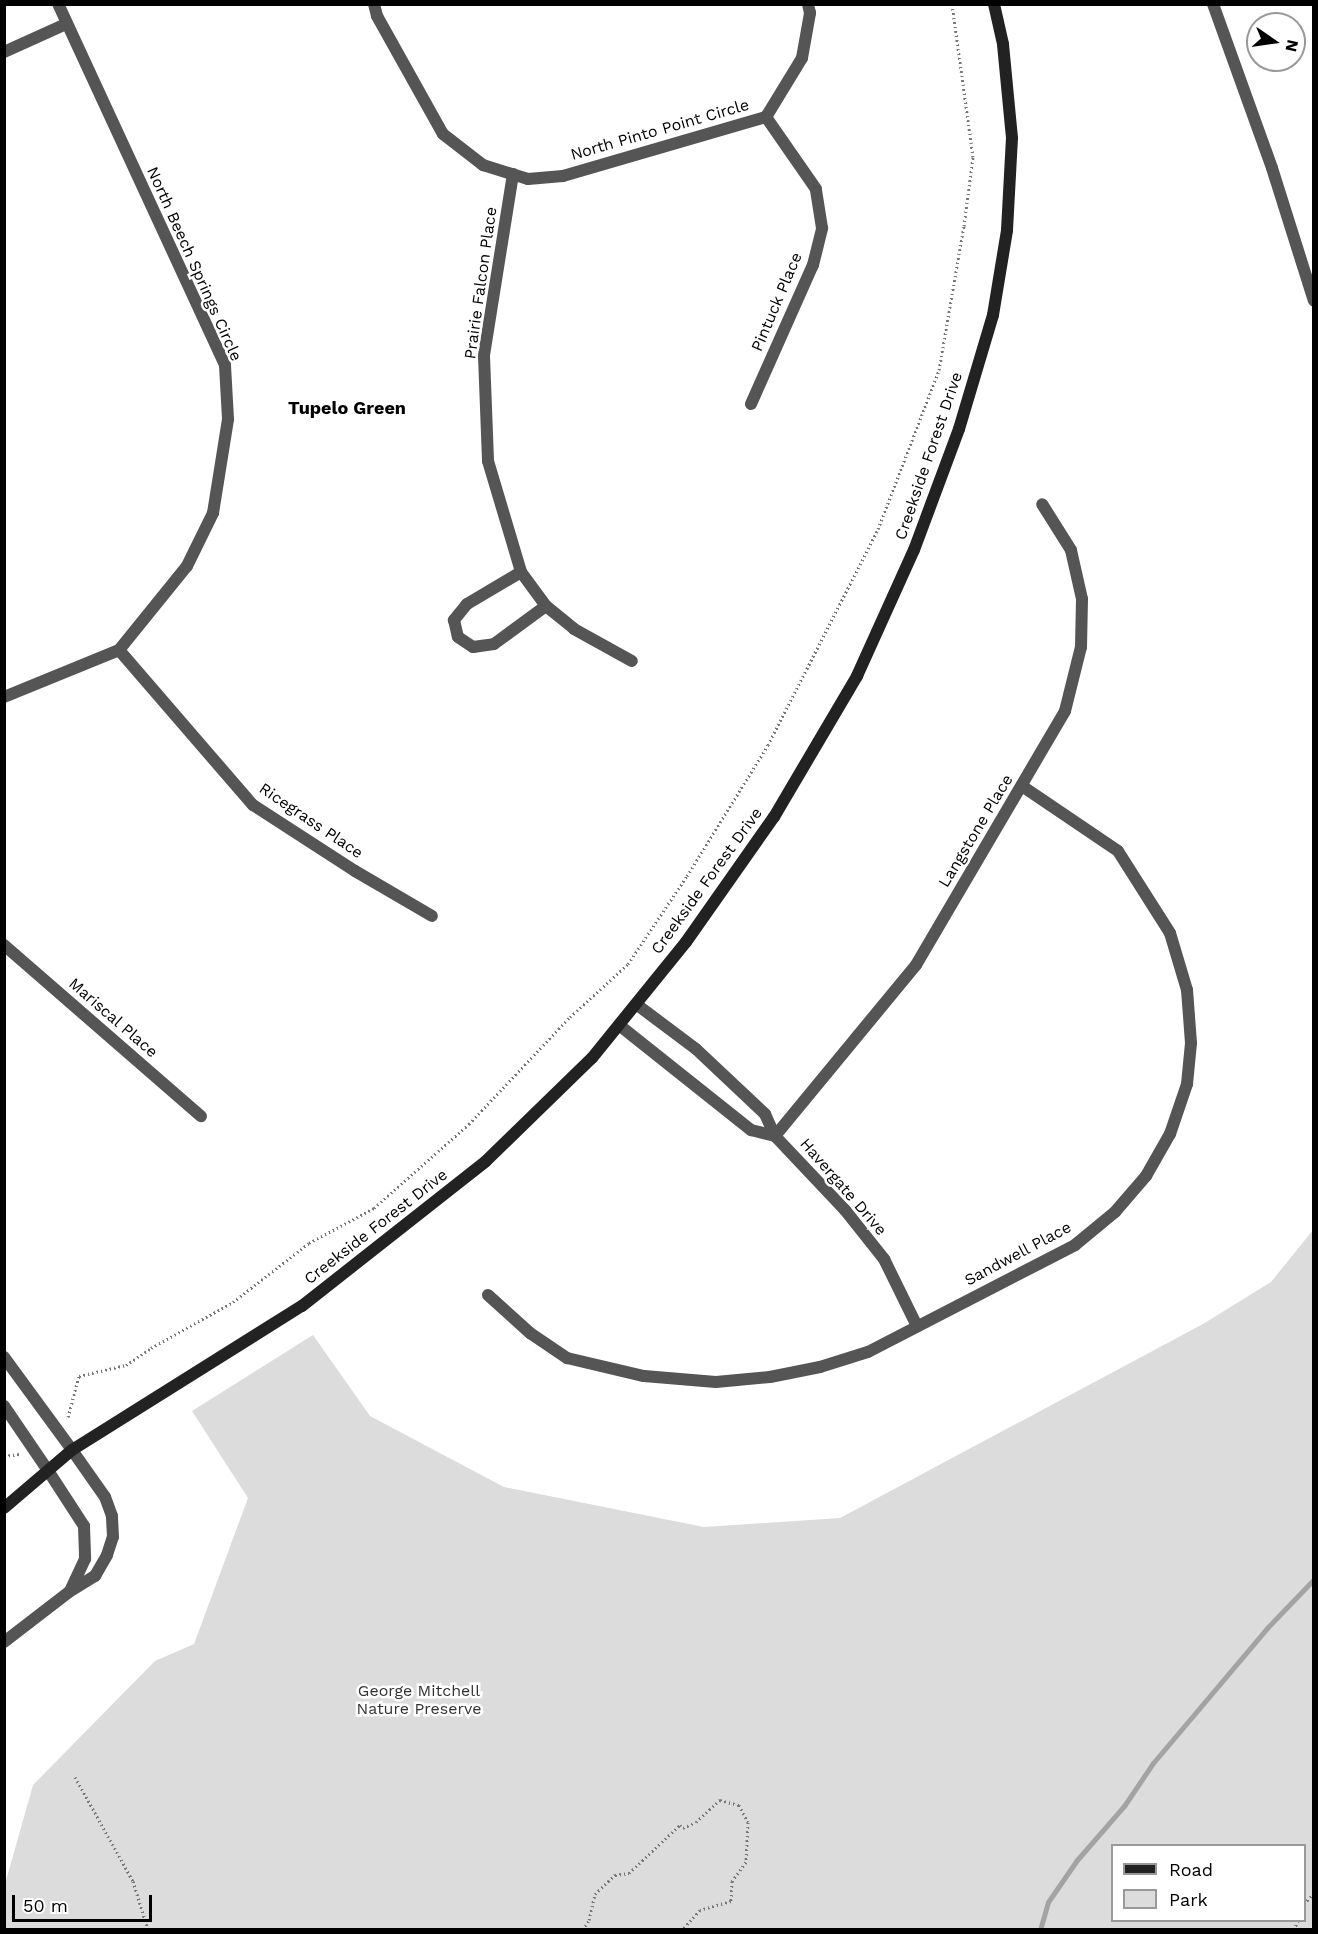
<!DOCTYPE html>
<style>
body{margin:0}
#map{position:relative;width:1318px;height:1934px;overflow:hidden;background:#fff;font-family:"Work Sans",sans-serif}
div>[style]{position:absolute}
.green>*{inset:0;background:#dcdcdc}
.stream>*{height:5px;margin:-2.5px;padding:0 2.5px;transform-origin:2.5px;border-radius:2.5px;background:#a3a3a3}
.path>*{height:3px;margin-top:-1.5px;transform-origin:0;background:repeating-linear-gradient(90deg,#777 0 1.5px,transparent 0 4.5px)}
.minor>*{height:12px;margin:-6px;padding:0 6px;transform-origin:6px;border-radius:6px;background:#555}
.tertiary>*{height:12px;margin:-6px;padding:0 6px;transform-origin:6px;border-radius:6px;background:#555}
.secondary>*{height:12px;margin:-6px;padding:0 6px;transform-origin:6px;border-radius:6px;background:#222}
span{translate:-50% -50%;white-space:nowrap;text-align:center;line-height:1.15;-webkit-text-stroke:5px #fff;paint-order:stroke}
.street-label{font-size:16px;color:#000}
.park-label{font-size:16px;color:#333}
.neighbourhood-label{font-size:18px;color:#000;font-weight:700}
.frame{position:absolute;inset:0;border:6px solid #000;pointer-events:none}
.legend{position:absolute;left:1111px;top:1844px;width:195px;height:78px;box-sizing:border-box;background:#fff;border:2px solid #999;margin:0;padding:8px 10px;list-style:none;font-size:18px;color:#000}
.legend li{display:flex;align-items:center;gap:12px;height:30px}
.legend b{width:30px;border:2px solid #999}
.north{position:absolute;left:1246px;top:12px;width:60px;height:60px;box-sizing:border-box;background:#fff;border:2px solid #999;border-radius:50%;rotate:103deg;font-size:16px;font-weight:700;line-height:24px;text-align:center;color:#000}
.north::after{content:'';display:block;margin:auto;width:21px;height:27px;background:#000;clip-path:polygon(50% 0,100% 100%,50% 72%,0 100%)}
.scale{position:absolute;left:12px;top:1895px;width:140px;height:27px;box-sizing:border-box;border:3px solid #000;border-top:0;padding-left:8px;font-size:18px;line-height:21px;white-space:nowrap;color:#000;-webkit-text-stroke:4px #fff;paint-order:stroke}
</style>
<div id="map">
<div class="green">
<div style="clip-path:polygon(evenodd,1313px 1230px,1313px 1929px,5px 1929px,5px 1884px,33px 1785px,155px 1661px,194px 1644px,248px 1498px,192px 1411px,313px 1335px,370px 1416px,504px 1487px,704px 1527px,840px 1518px,1203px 1324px,1271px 1282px,1313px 1230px,1112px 1846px,1304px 1846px,1304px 1920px,1112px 1920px,1112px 1846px)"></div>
</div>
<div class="stream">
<div style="left:1040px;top:1930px;width:29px;rotate:-74deg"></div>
<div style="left:1048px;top:1902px;width:51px;rotate:-55.4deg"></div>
<div style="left:1077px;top:1860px;width:72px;rotate:-49deg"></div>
<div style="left:1124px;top:1806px;width:52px;rotate:-56deg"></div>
<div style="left:1153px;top:1763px;width:177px;rotate:-49.8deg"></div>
<div style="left:1267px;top:1628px;width:68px;rotate:-46.2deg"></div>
</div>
<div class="path">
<div style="left:68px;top:1417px;width:42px;rotate:-75deg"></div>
<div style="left:79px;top:1376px;width:48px;rotate:-13.2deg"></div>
<div style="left:126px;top:1365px;width:30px;rotate:-34deg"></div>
<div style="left:151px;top:1348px;width:94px;rotate:-29.3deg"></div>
<div style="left:233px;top:1302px;width:96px;rotate:-37.8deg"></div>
<div style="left:309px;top:1243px;width:74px;rotate:-28.3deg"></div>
<div style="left:374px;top:1208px;width:127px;rotate:-41.5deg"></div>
<div style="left:469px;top:1124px;width:147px;rotate:-46.7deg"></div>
<div style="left:570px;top:1017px;width:79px;rotate:-42.4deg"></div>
<div style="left:628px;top:964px;width:106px;rotate:-56.2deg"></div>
<div style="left:687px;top:876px;width:154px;rotate:-58.3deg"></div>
<div style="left:768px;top:745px;width:242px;rotate:-63deg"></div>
<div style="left:878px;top:529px;width:170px;rotate:-69deg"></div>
<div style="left:939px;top:370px;width:146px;rotate:-80.2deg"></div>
<div style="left:964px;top:226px;width:70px;rotate:-82.6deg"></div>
<div style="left:973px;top:157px;width:154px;rotate:-97.8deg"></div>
<div style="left:4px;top:1456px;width:16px;rotate:-7deg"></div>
<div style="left:75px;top:1777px;width:119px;rotate:60.9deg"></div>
<div style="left:133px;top:1881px;width:51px;rotate:73deg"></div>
<div style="left:1304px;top:1904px;width:15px;rotate:-48deg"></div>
<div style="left:583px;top:1930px;width:12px;rotate:-59deg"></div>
<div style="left:589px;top:1920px;width:27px;rotate:-77deg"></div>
<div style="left:595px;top:1894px;width:28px;rotate:-44deg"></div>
<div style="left:615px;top:1875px;width:14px;rotate:-8deg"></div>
<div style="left:629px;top:1873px;width:70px;rotate:-43.3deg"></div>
<div style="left:680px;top:1825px;width:4px;rotate:45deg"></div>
<div style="left:683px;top:1828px;width:14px;rotate:-25deg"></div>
<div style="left:696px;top:1822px;width:33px;rotate:-43deg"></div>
<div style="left:720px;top:1800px;width:20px;rotate:15deg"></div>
<div style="left:739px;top:1805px;width:19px;rotate:62deg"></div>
<div style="left:748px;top:1822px;width:40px;rotate:92.9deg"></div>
<div style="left:746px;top:1862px;width:24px;rotate:126deg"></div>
<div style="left:732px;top:1881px;width:20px;rotate:93deg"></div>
<div style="left:731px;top:1901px;width:32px;rotate:164deg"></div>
<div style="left:700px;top:1910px;width:27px;rotate:132deg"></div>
<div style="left:1294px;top:1930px;width:11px;rotate:-68deg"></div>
</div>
<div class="minor">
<div style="left:374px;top:4px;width:12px;rotate:76deg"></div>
<div style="left:377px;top:16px;width:135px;rotate:60.8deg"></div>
<div style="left:443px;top:134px;width:51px;rotate:37.8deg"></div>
<div style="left:483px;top:165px;width:47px;rotate:17.3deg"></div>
<div style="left:528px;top:179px;width:35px;rotate:-5deg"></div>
<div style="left:563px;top:176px;width:211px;rotate:-16.2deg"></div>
<div style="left:766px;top:117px;width:69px;rotate:-58.6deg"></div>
<div style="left:802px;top:58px;width:46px;rotate:-79.9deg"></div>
<div style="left:810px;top:13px;width:9px;rotate:-103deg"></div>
<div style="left:1213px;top:4px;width:174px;rotate:70.2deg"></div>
<div style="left:1272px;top:168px;width:139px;rotate:72.5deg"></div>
<div style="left:4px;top:52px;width:68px;rotate:-24.3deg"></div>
<div style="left:513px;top:174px;width:184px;rotate:99.1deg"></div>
<div style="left:484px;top:356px;width:105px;rotate:87.8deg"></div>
<div style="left:488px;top:461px;width:116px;rotate:73.4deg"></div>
<div style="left:521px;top:572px;width:42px;rotate:53.7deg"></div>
<div style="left:546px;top:606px;width:36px;rotate:39deg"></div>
<div style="left:574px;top:629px;width:66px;rotate:28.9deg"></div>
<div style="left:751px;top:404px;width:152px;rotate:-66deg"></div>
<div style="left:813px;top:265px;width:38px;rotate:-76deg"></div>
<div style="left:822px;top:228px;width:39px;rotate:-99deg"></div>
<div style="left:816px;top:189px;width:88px;rotate:-124.8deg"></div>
<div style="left:521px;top:572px;width:63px;rotate:149.3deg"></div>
<div style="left:467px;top:604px;width:21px;rotate:129deg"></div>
<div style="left:454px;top:620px;width:17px;rotate:77deg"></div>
<div style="left:458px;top:637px;width:18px;rotate:34deg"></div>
<div style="left:473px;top:647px;width:21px;rotate:-8deg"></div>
<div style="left:494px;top:644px;width:64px;rotate:-36.2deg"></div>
<div style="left:119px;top:650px;width:205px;rotate:49.2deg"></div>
<div style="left:253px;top:805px;width:121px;rotate:32.9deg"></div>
<div style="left:355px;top:871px;width:89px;rotate:30.3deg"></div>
<div style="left:4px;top:697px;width:124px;rotate:-22.2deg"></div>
<div style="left:119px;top:650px;width:108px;rotate:-51deg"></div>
<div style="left:187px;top:566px;width:59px;rotate:-63.9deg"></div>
<div style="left:213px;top:513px;width:95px;rotate:-80.9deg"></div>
<div style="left:228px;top:419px;width:54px;rotate:-93.2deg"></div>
<div style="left:225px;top:365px;width:398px;rotate:-114.8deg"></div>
<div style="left:4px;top:945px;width:261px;rotate:41deg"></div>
<div style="left:636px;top:1004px;width:75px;rotate:36.9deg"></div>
<div style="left:696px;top:1049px;width:95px;rotate:43.3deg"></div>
<div style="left:765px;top:1114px;width:24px;rotate:66deg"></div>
<div style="left:775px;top:1136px;width:102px;rotate:46.6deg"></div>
<div style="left:845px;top:1210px;width:63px;rotate:51.5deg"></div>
<div style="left:884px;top:1259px;width:75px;rotate:63.8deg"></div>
<div style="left:619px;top:1025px;width:169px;rotate:38.5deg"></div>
<div style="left:751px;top:1130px;width:25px;rotate:14deg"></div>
<div style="left:775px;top:1136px;width:222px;rotate:-50.5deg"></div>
<div style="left:916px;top:965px;width:294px;rotate:-59.6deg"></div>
<div style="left:1065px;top:711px;width:66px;rotate:-76deg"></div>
<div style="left:1081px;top:647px;width:48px;rotate:-88.8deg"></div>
<div style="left:1082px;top:599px;width:50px;rotate:-102.7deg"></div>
<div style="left:1071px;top:550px;width:54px;rotate:-122.2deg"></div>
<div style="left:488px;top:1295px;width:57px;rotate:42.1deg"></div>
<div style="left:530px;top:1333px;width:45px;rotate:34deg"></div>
<div style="left:567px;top:1358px;width:79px;rotate:13.2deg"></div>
<div style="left:644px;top:1376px;width:72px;rotate:4.8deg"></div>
<div style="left:716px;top:1382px;width:54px;rotate:-5.3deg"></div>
<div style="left:770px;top:1377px;width:51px;rotate:-11.3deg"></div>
<div style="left:820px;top:1367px;width:50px;rotate:-17.4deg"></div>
<div style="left:868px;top:1352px;width:233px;rotate:-27.3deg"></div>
<div style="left:1075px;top:1245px;width:52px;rotate:-39.5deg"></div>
<div style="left:1115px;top:1212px;width:48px;rotate:-49.3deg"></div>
<div style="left:1146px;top:1176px;width:48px;rotate:-60.3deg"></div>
<div style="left:1170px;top:1134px;width:53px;rotate:-71.2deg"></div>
<div style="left:1187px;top:1084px;width:41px;rotate:-84.4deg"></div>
<div style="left:1191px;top:1043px;width:53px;rotate:-94.3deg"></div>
<div style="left:1187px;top:990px;width:59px;rotate:-106.6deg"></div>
<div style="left:1170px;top:933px;width:97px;rotate:-122.4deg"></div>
<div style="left:1118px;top:851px;width:116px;rotate:-145.9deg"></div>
<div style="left:47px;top:1469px;width:68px;rotate:57deg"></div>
<div style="left:84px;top:1526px;width:33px;rotate:88deg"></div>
<div style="left:85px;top:1559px;width:33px;rotate:115deg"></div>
<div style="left:4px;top:1642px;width:82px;rotate:-37.6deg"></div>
<div style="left:69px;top:1592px;width:31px;rotate:-32deg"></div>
<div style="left:95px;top:1576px;width:24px;rotate:-60deg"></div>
<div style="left:107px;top:1555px;width:19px;rotate:-72deg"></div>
<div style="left:113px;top:1537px;width:21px;rotate:-93deg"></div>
<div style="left:112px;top:1516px;width:20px;rotate:-110deg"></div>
<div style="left:105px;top:1497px;width:57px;rotate:-125.1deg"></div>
</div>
<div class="tertiary">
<div style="left:4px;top:1357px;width:115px;rotate:53.8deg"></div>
<div style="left:4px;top:1406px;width:76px;rotate:55.7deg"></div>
</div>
<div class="secondary">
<div style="left:4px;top:1508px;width:89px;rotate:-40.5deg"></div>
<div style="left:72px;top:1450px;width:271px;rotate:-32.1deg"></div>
<div style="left:302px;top:1306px;width:234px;rotate:-38.2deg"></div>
<div style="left:486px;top:1161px;width:148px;rotate:-44.2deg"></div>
<div style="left:592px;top:1058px;width:149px;rotate:-51deg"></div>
<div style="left:686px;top:942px;width:153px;rotate:-54.9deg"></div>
<div style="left:774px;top:817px;width:164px;rotate:-59.5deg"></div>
<div style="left:857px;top:676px;width:138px;rotate:-65.7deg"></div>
<div style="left:914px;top:550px;width:129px;rotate:-69.6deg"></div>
<div style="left:959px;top:429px;width:119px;rotate:-73.4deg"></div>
<div style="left:993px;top:315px;width:86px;rotate:-80.6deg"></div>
<div style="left:1007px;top:230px;width:92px;rotate:-86.9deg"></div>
<div style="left:1012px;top:138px;width:94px;rotate:-95.5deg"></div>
<div style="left:1003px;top:44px;width:41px;rotate:-102.7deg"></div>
</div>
<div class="street-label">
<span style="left:660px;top:130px;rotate:-16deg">North Pinto Point Circle</span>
<span style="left:194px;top:264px;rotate:66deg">North Beech Springs Circle</span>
<span style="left:481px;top:283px;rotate:-82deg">Prairie Falcon Place</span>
<span style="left:777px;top:302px;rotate:-67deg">Pintuck Place</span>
<span style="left:929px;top:456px;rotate:-71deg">Creekside Forest Drive</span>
<span style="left:311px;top:821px;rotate:34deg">Ricegrass Place</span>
<span style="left:976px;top:831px;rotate:-59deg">Langstone Place</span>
<span style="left:707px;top:881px;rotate:-54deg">Creekside Forest Drive</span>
<span style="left:113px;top:1018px;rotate:41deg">Mariscal Place</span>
<span style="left:843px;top:1187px;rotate:49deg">Havergate Drive</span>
<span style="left:376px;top:1227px;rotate:-38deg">Creekside Forest Drive</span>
<span style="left:1018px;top:1254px;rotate:-28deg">Sandwell Place</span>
</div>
<div class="park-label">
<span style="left:419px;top:1700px">George Mitchell<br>Nature Preserve</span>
</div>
<div class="neighbourhood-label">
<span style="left:347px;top:408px">Tupelo Green</span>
</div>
<div class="frame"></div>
<ul class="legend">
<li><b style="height:8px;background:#222"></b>Road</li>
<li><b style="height:16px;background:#dcdcdc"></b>Park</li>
</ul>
<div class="north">N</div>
<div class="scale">50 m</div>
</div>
